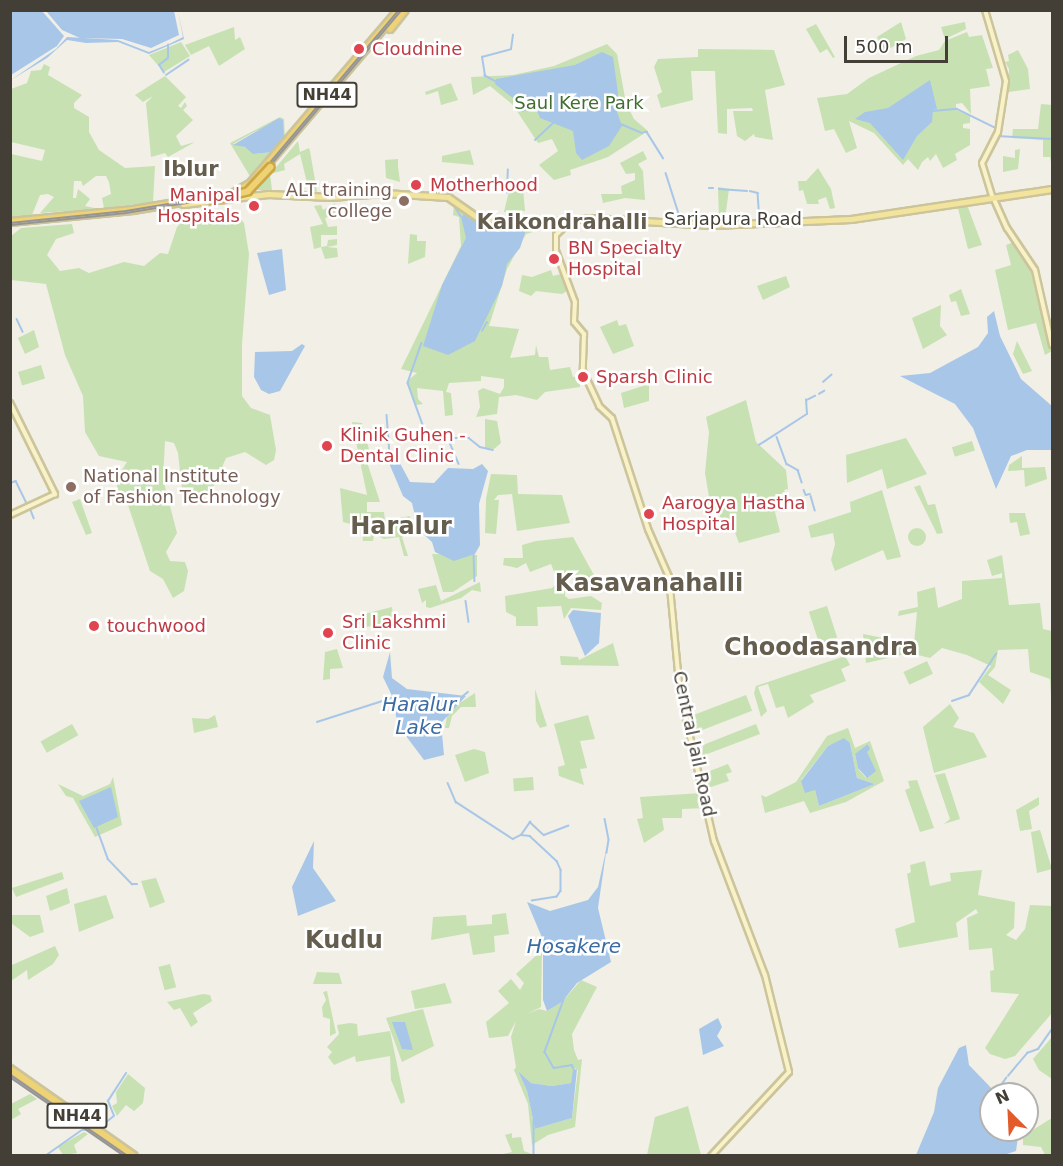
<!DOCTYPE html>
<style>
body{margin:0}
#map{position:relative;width:1063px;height:1166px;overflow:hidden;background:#f1efe6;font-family:"DejaVu Sans",sans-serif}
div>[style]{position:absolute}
.green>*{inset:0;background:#c7e1b3;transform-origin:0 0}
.round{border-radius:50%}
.water>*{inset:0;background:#a8c7e8}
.stream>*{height:1.5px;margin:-0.75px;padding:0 0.75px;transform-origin:0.75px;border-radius:0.75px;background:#a8c7e8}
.roads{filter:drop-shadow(2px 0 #ccc49a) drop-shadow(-2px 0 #ccc49a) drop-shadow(0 2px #ccc49a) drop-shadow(0 -2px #ccc49a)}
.secondary>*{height:4px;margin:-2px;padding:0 2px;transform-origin:2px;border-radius:2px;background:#f9f2c8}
.primary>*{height:5px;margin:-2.5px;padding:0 2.5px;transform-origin:2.5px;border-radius:2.5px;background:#f3e49d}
.highway>*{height:6px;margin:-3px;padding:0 3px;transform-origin:3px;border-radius:3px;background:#eed274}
.rail>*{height:4px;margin-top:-2px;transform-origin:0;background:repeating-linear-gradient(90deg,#fff 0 4.5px,#959595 0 9px);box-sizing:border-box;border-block:2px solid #959595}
.bridges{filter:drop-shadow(2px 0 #cca845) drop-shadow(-2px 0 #cca845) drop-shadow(0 2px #cca845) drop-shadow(0 -2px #cca845)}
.highway-bridge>*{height:6px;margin:-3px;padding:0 3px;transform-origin:3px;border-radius:3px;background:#eed274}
.dots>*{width:16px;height:16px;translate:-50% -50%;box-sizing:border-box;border:3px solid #fff;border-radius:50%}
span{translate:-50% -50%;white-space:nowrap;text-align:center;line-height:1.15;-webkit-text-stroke:5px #fff;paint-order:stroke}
.shield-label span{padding:2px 4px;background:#fff;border:2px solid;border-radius:4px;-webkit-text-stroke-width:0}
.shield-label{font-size:16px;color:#433f36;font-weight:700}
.health-label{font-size:18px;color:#be3a42}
.left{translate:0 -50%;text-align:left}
.right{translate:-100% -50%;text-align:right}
.park-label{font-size:18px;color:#416e30}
.education-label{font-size:18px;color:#785e54}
.street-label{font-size:18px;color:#433f36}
.water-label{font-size:20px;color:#3b6ca3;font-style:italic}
.quarter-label{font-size:21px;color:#655e4e;font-weight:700}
.district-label{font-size:24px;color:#655e4e;font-weight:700}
.frame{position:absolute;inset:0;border:12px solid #433f36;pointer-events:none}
.north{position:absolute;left:979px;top:1082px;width:60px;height:60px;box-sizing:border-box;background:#fff;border:2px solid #b4b2af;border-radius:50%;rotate:336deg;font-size:16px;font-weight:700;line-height:24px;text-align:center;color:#433f36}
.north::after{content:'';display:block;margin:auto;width:21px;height:27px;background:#e35a2b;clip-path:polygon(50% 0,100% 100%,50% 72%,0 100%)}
.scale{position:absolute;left:844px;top:36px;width:104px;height:27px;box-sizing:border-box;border:3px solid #433f36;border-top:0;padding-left:8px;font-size:18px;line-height:21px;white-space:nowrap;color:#433f36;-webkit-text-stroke:4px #fff;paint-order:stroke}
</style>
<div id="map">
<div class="green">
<div style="clip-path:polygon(901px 22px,906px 39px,884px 52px,877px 37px)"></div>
<div style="clip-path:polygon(965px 22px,966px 29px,945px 39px,941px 27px)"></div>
<div style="clip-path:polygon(816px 24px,835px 57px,833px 58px,827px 49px,820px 53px,806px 29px)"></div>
<div style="clip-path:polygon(234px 27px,235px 40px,240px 37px,245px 49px,219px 66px,209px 46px,191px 55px,185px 45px)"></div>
<div style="clip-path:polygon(967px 32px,969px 37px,982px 35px,993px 68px,986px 69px,990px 86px,970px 89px,971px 114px,962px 103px,956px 104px,956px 110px,970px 116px,970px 123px,963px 124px,963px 128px,970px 129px,970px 145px,955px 154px,957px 160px,943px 168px,936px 154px,930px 161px,928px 157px,922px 162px,918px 170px,908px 159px,903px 165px,874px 133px,849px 121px,857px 148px,846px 153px,834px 129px,825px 131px,817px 98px,847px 94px,869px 78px,916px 56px,939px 50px,945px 41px)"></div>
<div style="clip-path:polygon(181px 42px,190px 56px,164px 72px,149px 55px)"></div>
<div style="clip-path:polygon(607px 44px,617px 54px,626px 103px,634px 119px,648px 131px,608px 157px,570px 170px,571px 175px,554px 180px,539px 165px,558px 151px,552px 139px,538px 143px,513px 105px,490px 86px,473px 95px,471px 77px,513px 75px,554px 66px)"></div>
<div style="clip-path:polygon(698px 49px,774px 50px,785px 85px,765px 90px,773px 140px,755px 137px,754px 134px,745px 141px,737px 136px,733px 111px,753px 111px,752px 108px,727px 109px,727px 134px,718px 133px,715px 71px,691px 71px,693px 100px,661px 108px,657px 95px,662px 92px,654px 67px,658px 59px,698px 57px)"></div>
<div style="clip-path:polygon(1018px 50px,1028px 69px,1030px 89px,1008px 92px,1009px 69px,1005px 62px,1009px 61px,1008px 55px)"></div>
<div style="clip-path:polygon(44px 64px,50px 67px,48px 75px,82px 95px,74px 103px,74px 108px,89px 117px,89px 132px,99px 150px,125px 168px,155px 166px,153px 202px,104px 208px,102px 198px,111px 194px,109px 182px,106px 176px,96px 176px,83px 186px,81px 181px,74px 181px,73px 198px,76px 198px,78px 189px,90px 199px,85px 206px,99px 209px,40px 213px,54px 197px,48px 194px,40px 195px,32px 215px,11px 218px,11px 154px,42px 161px,45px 150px,11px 142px,11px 89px,27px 83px,31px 71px,41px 70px)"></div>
<div style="clip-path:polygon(165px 76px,186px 97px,178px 106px,181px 108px,185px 102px,187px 106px,183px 110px,193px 120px,176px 136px,181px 146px,195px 142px,168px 157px,165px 153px,151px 157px,146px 103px,153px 96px,143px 102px,135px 95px)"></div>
<div style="clip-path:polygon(451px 83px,458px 100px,441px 105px,438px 91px,426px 95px,425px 92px)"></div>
<div style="clip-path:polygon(1041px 104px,1052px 105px,1052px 167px,1050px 157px,1043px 157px,1043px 140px,1012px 138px,1013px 129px,1038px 129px)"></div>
<div style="clip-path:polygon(evenodd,280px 117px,284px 119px,285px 139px,251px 178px,230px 143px,280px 117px,258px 130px,284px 138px,273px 152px,253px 154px,249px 148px,233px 144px,258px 130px)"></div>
<div style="clip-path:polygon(298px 141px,300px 152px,309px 148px,310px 151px,317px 192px,309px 191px,300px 154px,284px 164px,285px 170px,270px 174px,272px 190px,257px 190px)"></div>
<div style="clip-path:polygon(1020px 149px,1018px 169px,1003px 172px,1003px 156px,1015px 158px,1015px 150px)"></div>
<div style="clip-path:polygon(470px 150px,474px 165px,442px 162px,442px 156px)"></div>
<div style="clip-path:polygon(643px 151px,647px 159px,638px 164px,643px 171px,645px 200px,625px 198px,603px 203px,601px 194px,622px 194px,621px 186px,635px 180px,635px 173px,626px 174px,620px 163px)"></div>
<div style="clip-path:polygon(398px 159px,398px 166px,400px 182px,386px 178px,385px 160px)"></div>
<div style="clip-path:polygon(818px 168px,831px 189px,835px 208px,830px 209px,826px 197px,818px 200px,819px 204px,807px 204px,803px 190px,799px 191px,798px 181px,806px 181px)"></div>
<div style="clip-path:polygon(718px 187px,729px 189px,725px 219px,719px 219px)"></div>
<div style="clip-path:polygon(523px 189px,525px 211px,504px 212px,509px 191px)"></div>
<div style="clip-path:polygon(966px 202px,982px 245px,968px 249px,957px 204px)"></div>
<div style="clip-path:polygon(335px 203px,336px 215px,325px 218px,328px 227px,337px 226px,337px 235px,321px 235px,321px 247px,327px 246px,328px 240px,337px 239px,337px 245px,327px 247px,337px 248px,338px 257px,325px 259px,321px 247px,314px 249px,310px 227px,323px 224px,314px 206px,321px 205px,323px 210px)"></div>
<div style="clip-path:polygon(454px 203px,473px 218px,532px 225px,533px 232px,526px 234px,507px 269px,489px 326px,519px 329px,510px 358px,535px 355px,536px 345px,539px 357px,548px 357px,550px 370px,570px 367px,573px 377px,580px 376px,580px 387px,545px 392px,537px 400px,516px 395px,499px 397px,497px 414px,476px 417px,480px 407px,478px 391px,483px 388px,500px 394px,504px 387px,504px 379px,481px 376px,481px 381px,449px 383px,446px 392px,451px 393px,453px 415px,445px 416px,443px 391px,417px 388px,418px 399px,423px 404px,416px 405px,407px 381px,417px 373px,401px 369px,461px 246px,459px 217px,453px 215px)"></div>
<div style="clip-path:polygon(224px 213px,237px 215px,244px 223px,249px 254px,242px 344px,242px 396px,251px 408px,270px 415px,276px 450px,274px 460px,266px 465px,245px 452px,226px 458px,213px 488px,203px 498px,189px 502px,182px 489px,178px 453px,174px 443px,165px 441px,163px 479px,177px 533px,166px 552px,170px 561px,185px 562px,188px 571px,184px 591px,173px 598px,163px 579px,150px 571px,128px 505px,117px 488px,117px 478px,127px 462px,99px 456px,85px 432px,83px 396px,65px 355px,46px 284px,11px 280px,11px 236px,21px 228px,72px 224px,74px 233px,56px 239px,47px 255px,60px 271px,79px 268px,89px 273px,124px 262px,144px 266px,160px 253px,168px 254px,177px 227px,185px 219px)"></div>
<div style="clip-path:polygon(410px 234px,417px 235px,417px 241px,426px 241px,425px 257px,408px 264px)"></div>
<div style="clip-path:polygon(1014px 242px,1033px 269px,1047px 318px,1052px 351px,1045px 355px,1036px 323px,1008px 330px,995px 270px,1011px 265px,1006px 245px)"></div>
<div style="clip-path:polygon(551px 270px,553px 276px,561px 274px,567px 291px,562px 294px,536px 291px,531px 296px,519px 291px,522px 275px,532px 277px)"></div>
<div style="clip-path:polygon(786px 276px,790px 287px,763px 300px,757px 286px)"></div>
<div style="clip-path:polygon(961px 289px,970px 314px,961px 316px,956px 301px,951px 302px,949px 295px)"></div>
<div style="clip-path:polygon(941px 305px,940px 326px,947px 335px,923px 349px,912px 318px)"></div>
<div style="clip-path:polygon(617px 320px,619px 326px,626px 324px,634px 346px,613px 354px,600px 327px)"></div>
<div style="clip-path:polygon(34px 330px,39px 347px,25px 354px,18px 338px)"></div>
<div style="clip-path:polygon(1017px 341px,1032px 371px,1023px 374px,1013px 354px)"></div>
<div style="left:41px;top:365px;width:14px;height:24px;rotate:73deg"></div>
<div style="clip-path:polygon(649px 384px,649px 401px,624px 408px,621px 393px)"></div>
<div style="clip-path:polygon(746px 400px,756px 442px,786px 470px,788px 489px,784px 490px,786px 496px,772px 500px,780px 532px,739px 543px,730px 520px,722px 522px,718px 510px,708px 513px,703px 499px,709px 497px,705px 473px,709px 432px,706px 417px)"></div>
<div style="clip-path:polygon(485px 419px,497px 421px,501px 443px,494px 449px,485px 448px)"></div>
<div style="clip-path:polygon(352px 422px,362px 423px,371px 457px,366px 459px,380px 502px,367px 502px,367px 512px,384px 512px,385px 520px,410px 516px,413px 532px,402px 537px,408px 556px,404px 556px,399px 537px,384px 539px,374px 534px,373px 541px,363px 541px,362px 527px,343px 522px,340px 488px,367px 495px)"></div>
<div style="clip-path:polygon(906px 438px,927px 474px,887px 489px,882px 469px,847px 483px,846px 455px)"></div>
<div style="left:972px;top:441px;width:10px;height:21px;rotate:73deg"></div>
<div style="clip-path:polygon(1022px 456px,1022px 468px,1045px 467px,1047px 479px,1025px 487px,1024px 470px,1008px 471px,1009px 465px)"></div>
<div style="clip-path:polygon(491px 474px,517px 475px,518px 494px,562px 495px,570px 523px,517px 531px,512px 494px,498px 495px,494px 500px,499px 500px,496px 534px,485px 533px,486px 499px)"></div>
<div style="clip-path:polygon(920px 485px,928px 505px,935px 504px,943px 533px,937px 534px,914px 487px)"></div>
<div style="clip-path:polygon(882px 490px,901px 557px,887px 560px,883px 550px,835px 571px,831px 560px,835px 544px,833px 533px,811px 538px,808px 526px,851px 512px,850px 502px)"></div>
<div style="clip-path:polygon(80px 499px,92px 533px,86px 535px,72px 502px)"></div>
<div style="clip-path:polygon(1009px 513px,1025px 513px,1030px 534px,1020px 536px,1017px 522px,1010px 523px)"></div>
<div class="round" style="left:908px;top:528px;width:18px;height:18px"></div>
<div style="clip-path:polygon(573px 537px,595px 577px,591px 585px,574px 575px,564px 577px,565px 596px,569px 599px,591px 596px,602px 603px,601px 610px,571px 608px,564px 619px,561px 606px,537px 607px,538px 626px,516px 626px,516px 617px,506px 612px,505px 596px,552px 588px,558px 582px,551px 564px,530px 572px,526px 563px,517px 568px,503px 565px,504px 558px,523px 558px,522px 545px,536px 541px)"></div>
<div style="clip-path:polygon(432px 554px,477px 555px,477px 576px,453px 592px,443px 592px)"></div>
<div style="clip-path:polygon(1002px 555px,1009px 605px,1040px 603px,1043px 629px,1052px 631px,1052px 713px,1050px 679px,1030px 672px,1028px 649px,998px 650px,995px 667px,988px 675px,1011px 690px,1003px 704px,979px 682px,991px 666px,967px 655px,942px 648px,930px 658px,910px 653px,866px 663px,863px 634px,914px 644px,917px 612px,898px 616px,899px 611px,918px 607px,917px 592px,935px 587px,938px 608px,962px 599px,962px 581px,1002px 578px,1002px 573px,992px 576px,987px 560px)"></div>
<div style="clip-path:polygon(480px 582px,481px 592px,472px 590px,461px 598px,430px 608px,426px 607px,426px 600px,422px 603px,418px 589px,436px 585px,441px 601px)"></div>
<div style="left:827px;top:606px;width:33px;height:19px;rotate:72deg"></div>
<div style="clip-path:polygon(392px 607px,394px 624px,363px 627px,360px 615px)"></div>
<div style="clip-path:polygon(613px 643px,619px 666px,561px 665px,560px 656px,578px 657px,579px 660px)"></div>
<div style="clip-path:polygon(337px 649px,343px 668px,330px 669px,330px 679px,323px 680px,325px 652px)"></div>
<div style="clip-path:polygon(845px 656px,850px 665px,841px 669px,846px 681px,810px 695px,814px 702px,788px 718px,784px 706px,776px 708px,768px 684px,758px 687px,767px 711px,761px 717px,754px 693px,756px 686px)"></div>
<div style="left:927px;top:661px;width:14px;height:26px;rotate:65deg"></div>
<div style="clip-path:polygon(535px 689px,547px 726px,540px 728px,536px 721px)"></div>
<div style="clip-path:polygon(475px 693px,476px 707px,461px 707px,452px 716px,449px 728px,445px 728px,447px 716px,455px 706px)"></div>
<div style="left:746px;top:695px;width:17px;height:61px;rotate:69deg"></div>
<div style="clip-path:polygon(950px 704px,959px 718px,953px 727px,974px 733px,987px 757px,934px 773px,923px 727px)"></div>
<div style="clip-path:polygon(215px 715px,218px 727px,194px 733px,192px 718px,208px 719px)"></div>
<div style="clip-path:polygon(588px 715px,595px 739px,580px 741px,587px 768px,580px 769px,584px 785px,559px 776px,558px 767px,565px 765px,554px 724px)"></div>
<div style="left:72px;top:724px;width:13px;height:36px;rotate:61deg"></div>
<div style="clip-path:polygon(756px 724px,760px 734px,702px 756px,703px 745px)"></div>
<div style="clip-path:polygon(evenodd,848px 728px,855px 748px,870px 741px,884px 781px,846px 802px,810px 813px,804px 801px,765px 813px,761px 795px,766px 797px,796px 782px,827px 736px,848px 728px,844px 739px,850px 743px,857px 778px,875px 784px,819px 806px,815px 790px,801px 780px,828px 746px,844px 739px,848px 728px,869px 744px,867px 752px,866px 778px,859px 770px,855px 755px,869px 744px)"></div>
<div style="clip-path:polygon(474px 749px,485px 752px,489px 773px,465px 782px,455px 755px)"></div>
<div style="clip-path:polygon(728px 764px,732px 772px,726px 774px,729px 781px,705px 789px,702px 774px)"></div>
<div style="clip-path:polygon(945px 773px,960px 819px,944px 824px,950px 819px,935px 775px)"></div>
<div style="clip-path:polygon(113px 777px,122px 825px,95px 837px,73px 798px,66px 796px,58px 784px,83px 796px,110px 784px)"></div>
<div style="left:533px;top:777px;width:13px;height:20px;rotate:86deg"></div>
<div style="clip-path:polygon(917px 780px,934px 828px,920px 832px,905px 790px,910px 788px,908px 781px)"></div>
<div style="clip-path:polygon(702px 793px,706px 808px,682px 809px,682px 818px,662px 818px,664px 830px,644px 843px,637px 819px,643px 818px,640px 797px)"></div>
<div style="clip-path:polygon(1039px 797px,1039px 805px,1029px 811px,1032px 829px,1020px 831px,1016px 810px)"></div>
<div style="clip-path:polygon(1040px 830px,1052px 869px,1037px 873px,1031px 832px)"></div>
<div style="clip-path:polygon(925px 861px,930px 886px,951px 881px,950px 873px,982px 870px,978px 895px,1015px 902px,1014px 928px,1006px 935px,1016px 940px,1025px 929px,1030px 905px,1052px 906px,1052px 1013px,1015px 1056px,1005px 1059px,990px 1054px,985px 1048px,1019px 994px,991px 992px,990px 971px,994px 970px,992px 948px,969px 950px,967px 918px,978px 913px,976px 909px,956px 923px,958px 937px,899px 948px,895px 929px,915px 922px,907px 874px,911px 872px,910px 865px)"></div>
<div style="clip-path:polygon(62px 872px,64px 879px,16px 897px,12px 888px)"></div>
<div style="clip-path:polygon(156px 878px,165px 902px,150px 908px,141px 881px)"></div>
<div style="clip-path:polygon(67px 888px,70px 903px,50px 911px,46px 896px)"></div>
<div style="clip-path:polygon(106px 895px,114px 918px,79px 932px,74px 904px)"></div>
<div style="clip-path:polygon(506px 913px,509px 934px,494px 936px,495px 952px,473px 955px,469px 933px,431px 940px,433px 917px,466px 915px,467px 926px,492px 924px,492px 915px)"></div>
<div style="clip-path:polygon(10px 915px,40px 915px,44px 932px,30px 937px,11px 923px)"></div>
<div style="clip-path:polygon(55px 946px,59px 955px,53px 964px,28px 980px,27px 970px,11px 981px,12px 965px)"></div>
<div style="clip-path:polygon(evenodd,542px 950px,541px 1007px,527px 1014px,539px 1009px,547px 1011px,562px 1002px,581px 980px,597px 987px,572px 1034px,574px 1050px,578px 1060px,582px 1059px,575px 1127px,548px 1135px,532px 1145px,528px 1104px,514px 1070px,516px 1067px,511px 1037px,516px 1021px,508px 1036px,489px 1038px,486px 1022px,509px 1003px,498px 991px,511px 979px,520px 990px,524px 983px,516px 974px,542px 950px,575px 1068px,578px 1070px,572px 1118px,535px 1129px,527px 1091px,518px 1071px,531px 1083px,552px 1086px,571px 1083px,575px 1068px)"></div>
<div style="left:170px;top:964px;width:24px;height:12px;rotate:75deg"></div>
<div style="clip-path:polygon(317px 972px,339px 973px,342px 984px,313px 984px)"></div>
<div style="clip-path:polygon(445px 983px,452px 1003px,415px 1009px,411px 991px)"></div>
<div style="clip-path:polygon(327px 991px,336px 1033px,330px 1036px,330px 1019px,323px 1017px,322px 1007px,326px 1000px,323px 992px)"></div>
<div style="clip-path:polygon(203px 994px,210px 995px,212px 1001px,193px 1013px,198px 1022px,191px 1027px,180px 1008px,174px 1010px,167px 1002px)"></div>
<div style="clip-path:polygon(423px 1009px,434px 1046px,402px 1062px,386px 1018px)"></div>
<div style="clip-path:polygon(350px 1023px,357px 1024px,358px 1036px,390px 1031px,405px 1102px,401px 1104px,391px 1080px,390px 1056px,356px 1062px,355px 1056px,334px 1065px,328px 1057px,332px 1052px,327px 1047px,339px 1034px,337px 1025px)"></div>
<div style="clip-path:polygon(1052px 1037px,1052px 1079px,1039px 1070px,1033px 1059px)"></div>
<div style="clip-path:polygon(128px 1074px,145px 1088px,143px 1103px,134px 1111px,126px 1105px,117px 1116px,112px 1106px,117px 1103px,116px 1092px)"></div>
<div style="clip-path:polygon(30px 1094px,37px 1099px,18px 1109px,21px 1114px,11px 1120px,11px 1104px)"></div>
<div style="clip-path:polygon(688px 1106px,701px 1155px,647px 1155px,655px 1117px)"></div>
<div style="clip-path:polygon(1052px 1118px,1052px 1155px,1045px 1155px,1041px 1147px,1023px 1145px,1023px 1136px)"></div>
<div style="clip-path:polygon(84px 1132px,88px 1134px,74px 1145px,77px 1153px,63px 1155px,58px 1147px)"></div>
<div style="clip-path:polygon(512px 1133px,512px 1138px,521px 1137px,524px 1151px,534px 1155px,498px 1155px,512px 1152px,505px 1135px)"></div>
</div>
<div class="water">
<div style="clip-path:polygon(11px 10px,42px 11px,64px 36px,57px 46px,11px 75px)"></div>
<div style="clip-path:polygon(46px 11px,174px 11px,179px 35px,151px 48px,122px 39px,80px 38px,62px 30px)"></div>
<div style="clip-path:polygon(178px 11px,184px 39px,149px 54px,118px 42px,86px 43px,67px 40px,47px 58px,11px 80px,56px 49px,67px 37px,118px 40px,149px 52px,169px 44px,183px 37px)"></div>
<div style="clip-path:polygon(602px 52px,613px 57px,618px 93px,616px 109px,622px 126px,609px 146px,582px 160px,576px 153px,573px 131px,540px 118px,535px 106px,522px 112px,514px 99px,495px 84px,496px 79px,575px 65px)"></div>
<div style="clip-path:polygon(930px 80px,937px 109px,933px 110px,932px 122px,917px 136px,903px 160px,870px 123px,855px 119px,865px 112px,888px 108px)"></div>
<div style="clip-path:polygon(279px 118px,283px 120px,284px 138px,273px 152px,253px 154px,245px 147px,233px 145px)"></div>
<div style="clip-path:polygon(464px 214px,470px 219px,524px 227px,525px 233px,520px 248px,507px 264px,502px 286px,475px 341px,448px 355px,423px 346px,442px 285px,466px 238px,461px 217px)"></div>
<div style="clip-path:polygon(282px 249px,286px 290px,269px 295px,257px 253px)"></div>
<div style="clip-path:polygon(994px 311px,1000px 336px,1021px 379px,1052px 406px,1052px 450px,1027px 450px,1011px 456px,996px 489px,973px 428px,955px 404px,900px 376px,930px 373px,978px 347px,988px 333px,987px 317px)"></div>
<div style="clip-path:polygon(302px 344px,305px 346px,280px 391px,269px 394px,261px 390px,254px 377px,255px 352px,292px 351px)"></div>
<div style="clip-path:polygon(395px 454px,410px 482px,434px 483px,448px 468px,473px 469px,482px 464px,488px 471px,479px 504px,480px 545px,475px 554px,454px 561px,435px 552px,432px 542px,418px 529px,412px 503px,403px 496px,386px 456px)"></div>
<div style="clip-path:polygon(573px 610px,601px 613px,599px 643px,585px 656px,568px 616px)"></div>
<div style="clip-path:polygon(390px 652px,392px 678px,407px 689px,466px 696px,441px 723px,444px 755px,424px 760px,397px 724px,394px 700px,383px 677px)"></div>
<div style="clip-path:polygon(844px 738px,850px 743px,857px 778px,875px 784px,819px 806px,815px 790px,805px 793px,801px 781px,828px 746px)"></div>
<div style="clip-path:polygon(868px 744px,870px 749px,867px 752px,876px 771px,867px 778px,858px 768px,855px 754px)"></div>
<div style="clip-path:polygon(111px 787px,118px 817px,94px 828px,79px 801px)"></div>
<div style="clip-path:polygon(314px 841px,313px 868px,336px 901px,298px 916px,292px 887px)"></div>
<div style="clip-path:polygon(607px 846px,598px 908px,611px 962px,577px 983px,562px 1002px,547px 1011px,543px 1000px,543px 940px,527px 902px,550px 911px,588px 900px,598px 887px)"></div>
<div style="clip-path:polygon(718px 1018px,722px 1027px,717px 1036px,724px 1046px,703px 1055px,699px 1029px)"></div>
<div style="clip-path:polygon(392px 1022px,405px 1022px,413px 1050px,402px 1049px)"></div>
<div style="clip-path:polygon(966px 1045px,969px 1065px,997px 1094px,991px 1094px,991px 1130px,1024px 1130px,1018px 1137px,1016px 1151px,1004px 1155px,916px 1155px,934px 1112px,938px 1088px,959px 1048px)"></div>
<div style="clip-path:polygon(577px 1069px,572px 1118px,535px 1129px,527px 1091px,518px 1071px,531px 1083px,552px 1086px,571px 1083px,573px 1070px)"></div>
</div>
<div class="stream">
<div style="left:164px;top:73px;width:9px;rotate:-122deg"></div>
<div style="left:159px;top:65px;width:11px;rotate:-38deg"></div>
<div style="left:168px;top:58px;width:13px;rotate:-90deg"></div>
<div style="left:166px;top:75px;width:27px;rotate:-34deg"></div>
<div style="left:498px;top:83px;width:15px;rotate:-152deg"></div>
<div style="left:485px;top:76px;width:19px;rotate:-99deg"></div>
<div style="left:482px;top:57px;width:30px;rotate:-15deg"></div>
<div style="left:511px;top:49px;width:14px;rotate:-82deg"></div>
<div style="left:933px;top:111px;width:24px;rotate:-5deg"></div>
<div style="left:957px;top:109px;width:46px;rotate:26deg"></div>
<div style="left:621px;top:124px;width:23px;rotate:23deg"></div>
<div style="left:644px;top:132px;width:3px"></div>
<div style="left:647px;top:132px;width:31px;rotate:58deg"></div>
<div style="left:998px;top:136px;width:54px;rotate:3.2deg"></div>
<div style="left:535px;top:140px;width:25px;rotate:-43deg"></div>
<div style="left:666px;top:173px;width:49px;rotate:72.3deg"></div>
<div style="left:709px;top:188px;width:4px"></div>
<div style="left:719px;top:189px;width:28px;rotate:4deg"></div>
<div style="left:750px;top:191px;width:8px;rotate:14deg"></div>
<div style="left:758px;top:193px;width:26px;rotate:86deg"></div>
<div style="left:507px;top:193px;width:23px;rotate:-88deg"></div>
<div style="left:454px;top:205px;width:13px;rotate:58deg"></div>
<div style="left:685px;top:227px;width:1px;rotate:45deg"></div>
<div style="left:17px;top:319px;width:14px;rotate:65deg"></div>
<div style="left:482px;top:331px;width:10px;rotate:-61deg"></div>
<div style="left:422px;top:343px;width:42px;rotate:109.3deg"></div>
<div style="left:408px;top:383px;width:59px;rotate:70.3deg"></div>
<div style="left:428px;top:439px;width:20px;rotate:-3deg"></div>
<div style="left:448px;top:438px;width:28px;rotate:67deg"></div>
<div style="left:823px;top:382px;width:11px;rotate:-41deg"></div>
<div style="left:819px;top:394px;width:6px;rotate:-31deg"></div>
<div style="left:807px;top:400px;width:9px;rotate:-27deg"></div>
<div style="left:387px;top:415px;width:40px;rotate:85.7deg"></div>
<div style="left:777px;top:437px;width:29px;rotate:70deg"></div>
<div style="left:787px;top:464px;width:13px;rotate:29deg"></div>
<div style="left:798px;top:470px;width:13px;rotate:72deg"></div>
<div style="left:450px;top:438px;width:19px"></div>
<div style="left:469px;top:438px;width:14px;rotate:39deg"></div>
<div style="left:480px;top:447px;width:13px;rotate:13deg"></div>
<div style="left:759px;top:445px;width:57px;rotate:-32.9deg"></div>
<div style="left:807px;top:414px;width:14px;rotate:-94deg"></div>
<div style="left:10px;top:483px;width:6px;rotate:-18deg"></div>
<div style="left:16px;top:481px;width:25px;rotate:64deg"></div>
<div style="left:804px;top:490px;width:5px;rotate:68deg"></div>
<div style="left:806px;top:495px;width:4px;rotate:-14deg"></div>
<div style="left:811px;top:496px;width:15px;rotate:74deg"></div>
<div style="left:30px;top:508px;width:11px;rotate:68deg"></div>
<div style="left:474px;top:555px;width:26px;rotate:88deg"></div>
<div style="left:466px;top:601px;width:21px;rotate:82deg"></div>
<div style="left:463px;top:696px;width:6px;rotate:-39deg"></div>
<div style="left:952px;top:701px;width:18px;rotate:-19deg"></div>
<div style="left:969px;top:695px;width:49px;rotate:-56.6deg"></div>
<div style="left:317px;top:722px;width:79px;rotate:-17.7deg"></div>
<div style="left:448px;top:783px;width:21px;rotate:67deg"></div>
<div style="left:456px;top:802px;width:68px;rotate:33deg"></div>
<div style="left:513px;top:839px;width:9px;rotate:-27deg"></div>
<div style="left:521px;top:835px;width:16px;rotate:-55deg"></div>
<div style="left:530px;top:822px;width:19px;rotate:43deg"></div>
<div style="left:544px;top:835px;width:26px;rotate:-21deg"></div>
<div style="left:605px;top:819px;width:21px;rotate:79deg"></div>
<div style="left:609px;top:840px;width:13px;rotate:99deg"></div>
<div style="left:97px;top:828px;width:33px;rotate:70deg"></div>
<div style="left:108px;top:859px;width:35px;rotate:46deg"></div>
<div style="left:132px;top:884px;width:5px"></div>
<div style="left:521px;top:835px;width:9px;rotate:6deg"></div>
<div style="left:530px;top:836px;width:37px;rotate:43deg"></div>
<div style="left:557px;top:861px;width:10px;rotate:66deg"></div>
<div style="left:561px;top:870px;width:21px;rotate:90deg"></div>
<div style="left:561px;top:891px;width:7px;rotate:124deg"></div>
<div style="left:557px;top:897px;width:25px;rotate:171deg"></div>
<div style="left:565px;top:997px;width:59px;rotate:110deg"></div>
<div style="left:545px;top:1052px;width:18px;rotate:61deg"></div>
<div style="left:554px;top:1068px;width:18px;rotate:-9deg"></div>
<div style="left:572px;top:1065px;width:4px;rotate:63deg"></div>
<div style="left:1008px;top:1076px;width:30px;rotate:-50deg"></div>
<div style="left:1027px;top:1053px;width:12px;rotate:-20deg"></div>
<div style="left:1038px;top:1049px;width:24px;rotate:-55deg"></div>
<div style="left:1002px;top:1094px;width:6px;rotate:-149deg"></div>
<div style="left:997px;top:1091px;width:16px;rotate:-55deg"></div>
<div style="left:1027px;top:1100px;width:8px;rotate:50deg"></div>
<div style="left:534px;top:1120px;width:36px;rotate:90deg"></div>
<div style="left:99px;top:1128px;width:19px;rotate:-39deg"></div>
<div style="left:114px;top:1116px;width:16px;rotate:-112deg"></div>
<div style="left:108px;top:1101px;width:33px;rotate:-57deg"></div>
<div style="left:45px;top:1156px;width:45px;rotate:-35.1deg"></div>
<div style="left:82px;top:1130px;width:9px;rotate:-6deg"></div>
</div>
<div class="roads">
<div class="secondary">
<div style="left:985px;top:10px;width:74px;rotate:73.5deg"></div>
<div style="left:1006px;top:81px;width:52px;rotate:98.9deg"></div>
<div style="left:998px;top:132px;width:35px;rotate:117deg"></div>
<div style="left:982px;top:163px;width:34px;rotate:73deg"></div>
<div style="left:993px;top:197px;width:34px;rotate:66deg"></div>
<div style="left:1007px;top:228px;width:50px;rotate:56.3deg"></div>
<div style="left:1035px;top:270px;width:77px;rotate:77.2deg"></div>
<div style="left:563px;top:220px;width:6px;rotate:59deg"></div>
<div style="left:566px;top:225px;width:14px;rotate:135deg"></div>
<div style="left:556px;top:235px;width:16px;rotate:90deg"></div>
<div style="left:556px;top:251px;width:54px;rotate:69.6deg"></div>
<div style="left:575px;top:302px;width:20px;rotate:93deg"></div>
<div style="left:574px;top:322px;width:16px;rotate:50deg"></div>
<div style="left:584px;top:334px;width:37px;rotate:92deg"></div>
<div style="left:583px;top:371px;width:38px;rotate:65deg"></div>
<div style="left:599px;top:406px;width:18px;rotate:43deg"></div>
<div style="left:612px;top:418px;width:117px;rotate:72deg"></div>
<div style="left:648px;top:529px;width:52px;rotate:66.4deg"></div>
<div style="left:669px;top:577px;width:117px;rotate:84.6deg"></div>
<div style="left:680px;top:693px;width:152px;rotate:77.1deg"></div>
<div style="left:714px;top:841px;width:143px;rotate:69.2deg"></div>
<div style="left:765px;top:975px;width:100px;rotate:76.1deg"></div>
<div style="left:789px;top:1072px;width:115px;rotate:132.9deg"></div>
<div style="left:10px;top:403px;width:102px;rotate:63.7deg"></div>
<div style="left:55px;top:494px;width:50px;rotate:155deg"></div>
</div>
<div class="primary">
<div style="left:183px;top:204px;width:86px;rotate:-6.7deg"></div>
<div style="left:268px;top:194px;width:62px;rotate:2.8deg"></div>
<div style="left:330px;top:197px;width:54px;rotate:-4.2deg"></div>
<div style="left:384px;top:193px;width:64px;rotate:3.6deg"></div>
<div style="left:448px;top:197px;width:35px;rotate:35deg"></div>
<div style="left:477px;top:217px;width:45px;rotate:9deg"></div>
<div style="left:521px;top:224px;width:70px;rotate:-4.9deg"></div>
<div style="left:591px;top:218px;width:122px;rotate:3.3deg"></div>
<div style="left:713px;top:225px;width:138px;rotate:-2.5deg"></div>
<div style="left:851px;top:219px;width:203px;rotate:-8.5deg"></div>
</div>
<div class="highway">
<div style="left:390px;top:29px;width:24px;rotate:-52deg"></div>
<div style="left:234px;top:193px;width:20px;rotate:-30deg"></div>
<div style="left:251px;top:183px;width:228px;rotate:-49.5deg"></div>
<div style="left:10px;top:222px;width:124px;rotate:-5.6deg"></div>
<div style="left:133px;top:210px;width:92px;rotate:-9.4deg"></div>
<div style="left:10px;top:1069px;width:151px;rotate:35.1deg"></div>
</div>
</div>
<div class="rail">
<div style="left:10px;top:224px;width:117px;rotate:-5.9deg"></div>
<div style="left:126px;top:212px;width:117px;rotate:-9.4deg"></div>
<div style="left:241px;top:193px;width:16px;rotate:-38deg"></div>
<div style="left:254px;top:183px;width:226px;rotate:-49.8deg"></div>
<div style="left:10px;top:1076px;width:141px;rotate:34.6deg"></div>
</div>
<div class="bridges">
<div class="highway-bridge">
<div style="left:213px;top:200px;width:36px;rotate:-14deg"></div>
<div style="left:248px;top:191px;width:33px;rotate:-47deg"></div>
</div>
</div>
<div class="dots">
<div style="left:359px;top:49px;background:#e0444e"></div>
<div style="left:416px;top:185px;background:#e0444e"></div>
<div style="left:404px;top:201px;background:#8d6e63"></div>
<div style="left:254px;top:206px;background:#e0444e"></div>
<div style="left:554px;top:259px;background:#e0444e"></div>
<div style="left:583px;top:377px;background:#e0444e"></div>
<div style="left:327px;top:446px;background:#e0444e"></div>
<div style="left:71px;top:487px;background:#8d6e63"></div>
<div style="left:649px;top:514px;background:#e0444e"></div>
<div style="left:94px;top:626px;background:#e0444e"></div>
<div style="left:328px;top:633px;background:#e0444e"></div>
</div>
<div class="shield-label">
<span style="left:327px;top:95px">NH44</span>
<span style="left:77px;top:1116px">NH44</span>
</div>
<div class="health-label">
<span class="left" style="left:372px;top:49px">Cloudnine</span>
<span class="left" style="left:430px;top:185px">Motherhood</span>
<span class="right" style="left:240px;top:206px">Manipal<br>Hospitals</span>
<span class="left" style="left:568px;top:259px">BN Specialty<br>Hospital</span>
<span class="left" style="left:596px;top:377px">Sparsh Clinic</span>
<span class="left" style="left:340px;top:446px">Klinik Guhen -<br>Dental Clinic</span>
<span class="left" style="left:662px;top:514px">Aarogya Hastha<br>Hospital</span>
<span class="left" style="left:342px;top:633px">Sri Lakshmi<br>Clinic</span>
<span class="left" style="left:107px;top:626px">touchwood</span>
</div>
<div class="park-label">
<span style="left:579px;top:103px">Saul Kere Park</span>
</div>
<div class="education-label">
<span class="right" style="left:392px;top:201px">ALT training<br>college</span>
<span class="left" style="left:83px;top:487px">National Institute<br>of Fashion Technology</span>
</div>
<div class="street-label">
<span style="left:733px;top:219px">Sarjapura Road</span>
<span style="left:694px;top:744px;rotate:78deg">Central Jail Road</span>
</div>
<div class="water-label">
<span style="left:419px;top:716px">Haralur<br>Lake</span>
<span style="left:574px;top:946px">Hosakere</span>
</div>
<div class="quarter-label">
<span style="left:191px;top:169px">Iblur</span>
<span style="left:562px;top:222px">Kaikondrahalli</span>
</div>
<div class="district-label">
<span style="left:401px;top:527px">Haralur</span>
<span style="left:649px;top:584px">Kasavanahalli</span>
<span style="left:821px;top:648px">Choodasandra</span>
<span style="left:344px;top:941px">Kudlu</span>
</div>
<div class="frame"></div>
<div class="north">N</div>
<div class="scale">500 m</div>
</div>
